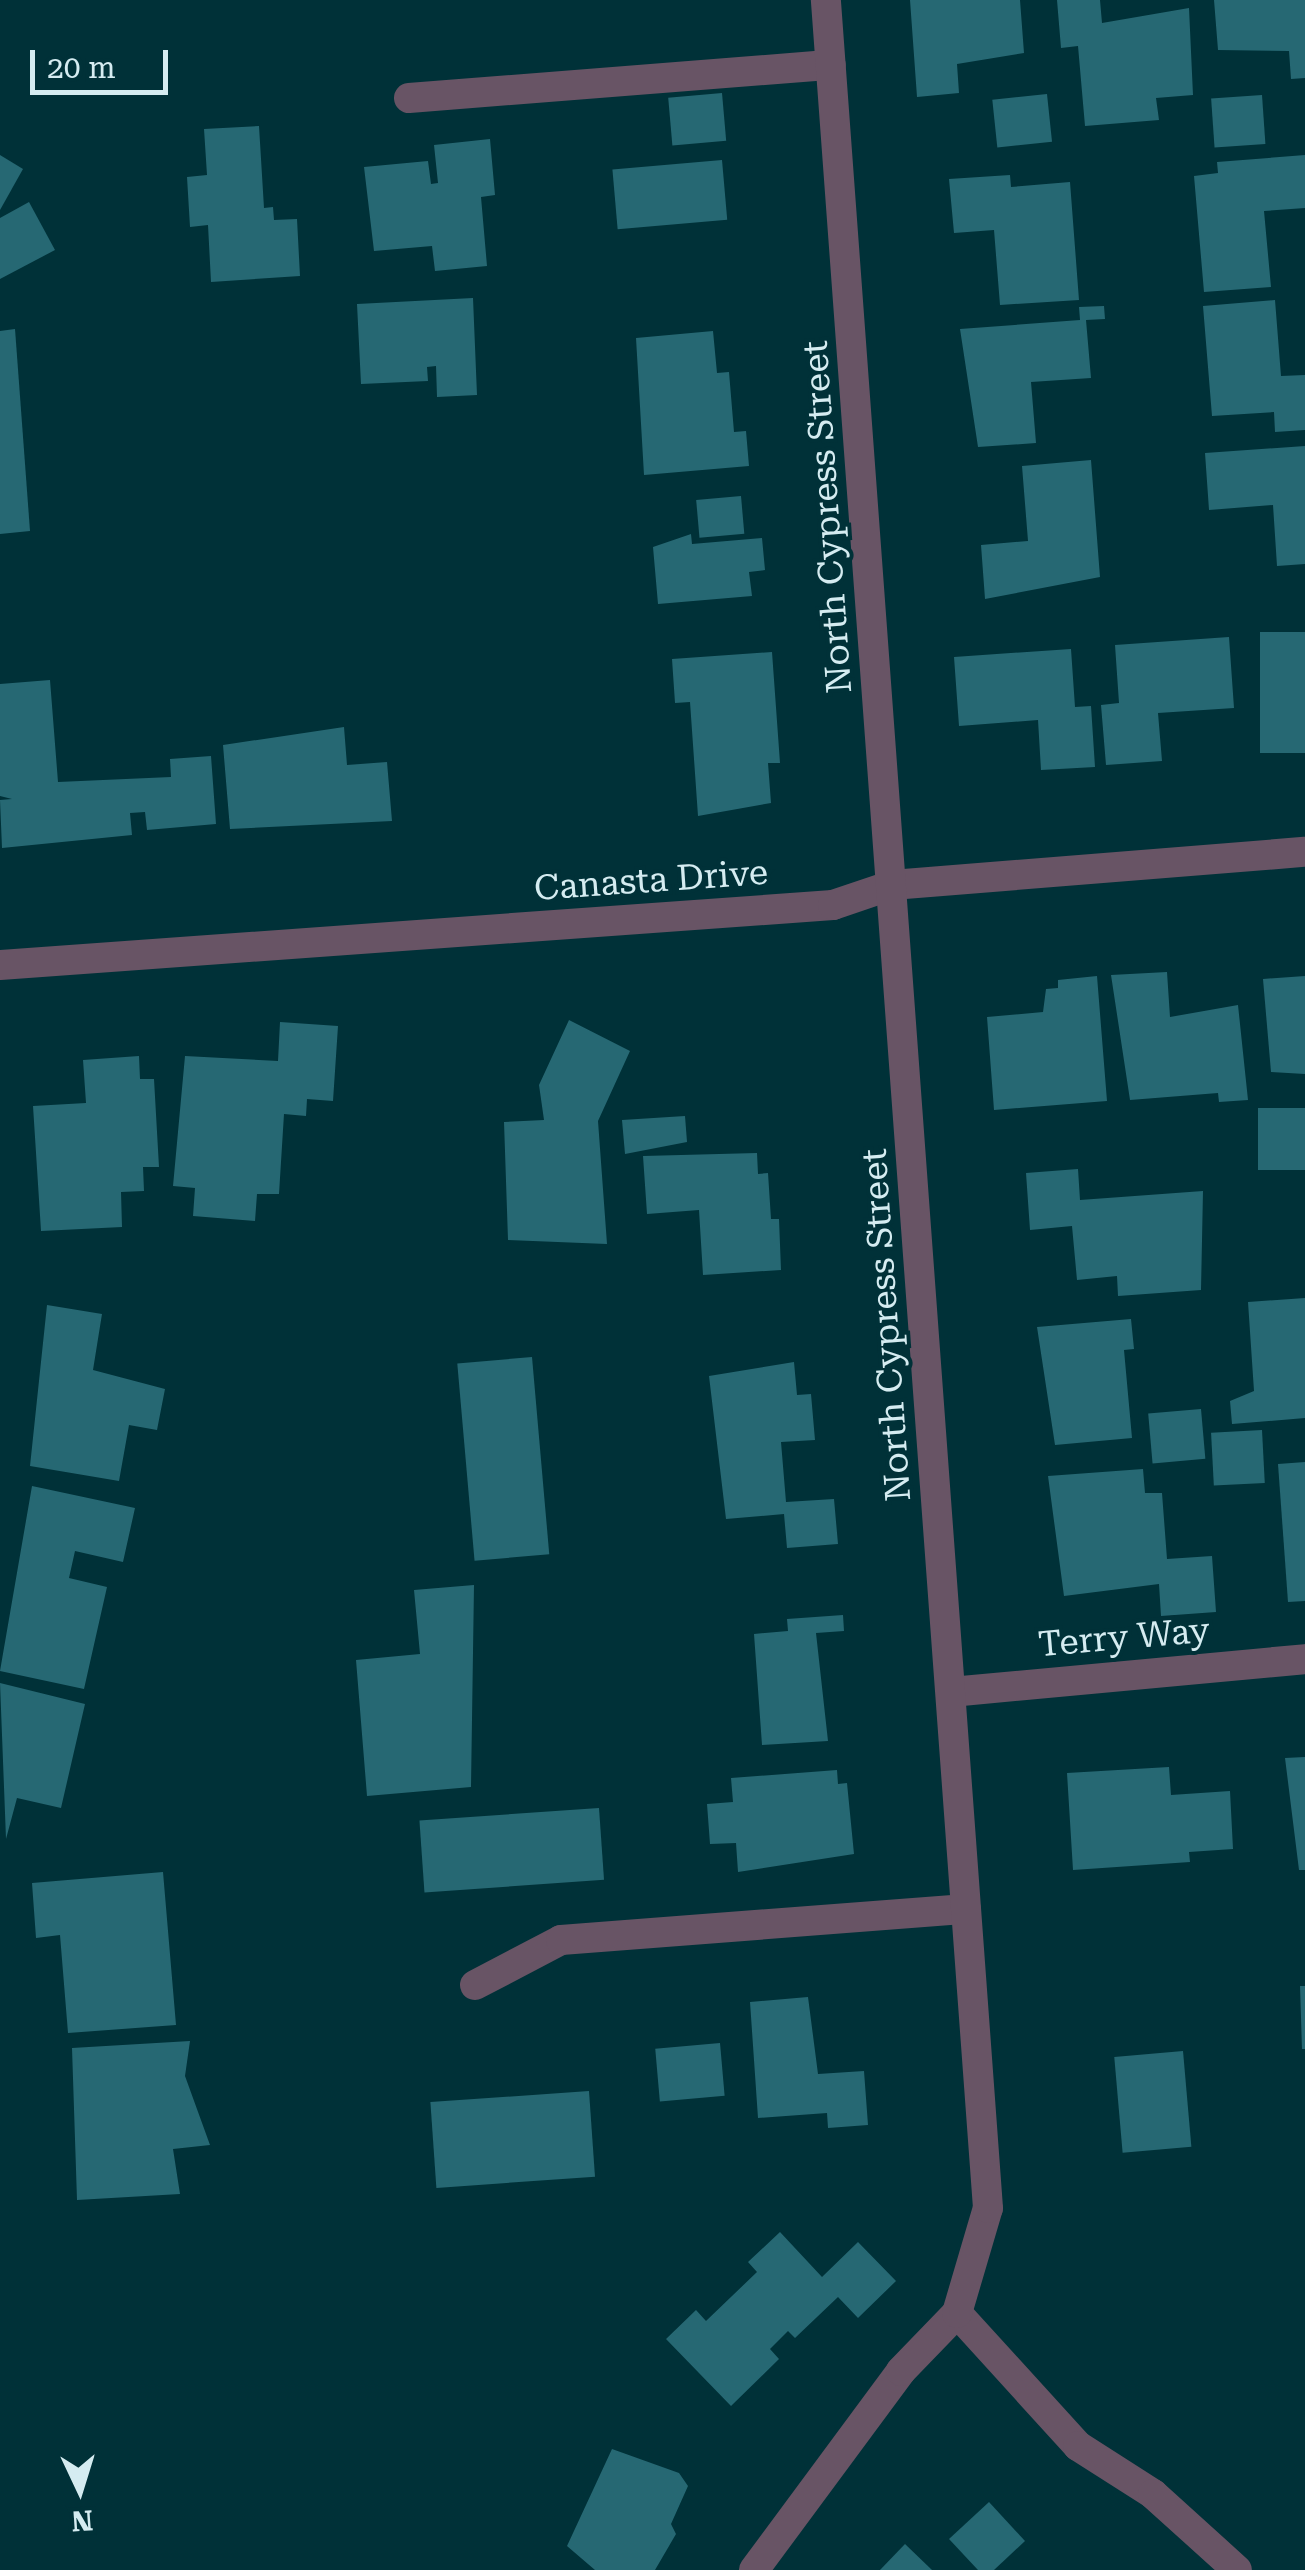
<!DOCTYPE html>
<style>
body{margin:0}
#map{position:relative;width:1305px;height:2570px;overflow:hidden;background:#003138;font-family:"Roboto Serif",serif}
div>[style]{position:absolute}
.building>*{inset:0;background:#266873;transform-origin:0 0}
.minor>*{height:30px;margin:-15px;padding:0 15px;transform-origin:15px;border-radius:15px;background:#685465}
span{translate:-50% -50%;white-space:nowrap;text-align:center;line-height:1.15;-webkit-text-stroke:8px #003138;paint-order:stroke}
.street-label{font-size:35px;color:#d5ecf1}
.north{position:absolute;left:30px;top:2440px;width:100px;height:100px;-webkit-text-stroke:8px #003138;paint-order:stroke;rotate:176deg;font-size:28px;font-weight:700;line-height:40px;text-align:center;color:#d5ecf1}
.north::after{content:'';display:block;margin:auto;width:35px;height:45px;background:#d5ecf1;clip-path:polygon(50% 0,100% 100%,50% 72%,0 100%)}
.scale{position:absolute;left:30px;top:50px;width:138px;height:45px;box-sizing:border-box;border:5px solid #d5ecf1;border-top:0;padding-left:12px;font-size:30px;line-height:35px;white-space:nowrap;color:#d5ecf1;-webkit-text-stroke:8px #003138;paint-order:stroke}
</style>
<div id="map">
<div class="building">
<div style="clip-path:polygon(910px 0,1020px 0,1024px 53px,957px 64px,959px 93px,917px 97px)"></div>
<div style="clip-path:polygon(1057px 0,1100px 0,1102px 23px,1189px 8px,1193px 95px,1156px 98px,1159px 120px,1085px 126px,1078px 46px,1061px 48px)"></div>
<div style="clip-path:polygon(1214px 0,1305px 0,1305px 78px,1291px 79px,1289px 51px,1218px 50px)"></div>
<div style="left:722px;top:93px;width:48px;height:54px;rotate:85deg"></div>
<div style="left:1047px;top:94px;width:48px;height:55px;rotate:84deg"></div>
<div style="left:1262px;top:95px;width:49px;height:51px;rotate:86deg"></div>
<div style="clip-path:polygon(259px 126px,264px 208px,273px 207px,274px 220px,297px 219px,300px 276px,211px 282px,208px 225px,190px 227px,187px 177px,207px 175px,204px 129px)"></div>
<div style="clip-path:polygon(490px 139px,495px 195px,481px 197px,487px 266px,435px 271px,432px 246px,374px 251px,364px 167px,428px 161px,431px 184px,438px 183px,434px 145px)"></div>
<div style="clip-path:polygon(0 155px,23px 169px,0 210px)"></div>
<div style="clip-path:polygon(1305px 155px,1305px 208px,1264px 211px,1271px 287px,1204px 292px,1194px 176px,1218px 173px,1217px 162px)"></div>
<div style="left:722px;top:160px;width:60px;height:110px;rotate:85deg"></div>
<div style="clip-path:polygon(1010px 175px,1011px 187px,1070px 182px,1079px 300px,1000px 305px,994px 230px,954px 233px,949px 179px)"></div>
<div style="clip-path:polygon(29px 202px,55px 250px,0 279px,0 218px)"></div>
<div style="clip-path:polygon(473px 298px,477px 395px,437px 397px,436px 366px,427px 367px,428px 381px,361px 384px,357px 304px)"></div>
<div style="clip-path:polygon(1275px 300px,1281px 376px,1305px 375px,1305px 430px,1275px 432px,1274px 412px,1212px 416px,1203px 306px)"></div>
<div style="clip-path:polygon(1104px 306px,1105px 319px,1086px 320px,1091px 378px,1031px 382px,1036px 443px,978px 447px,960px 329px,1080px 320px,1079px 307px)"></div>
<div style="clip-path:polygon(15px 329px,30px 531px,0 534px,0 331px)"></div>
<div style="clip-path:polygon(713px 331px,717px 373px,729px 372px,734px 432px,746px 431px,749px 466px,644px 475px,636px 338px)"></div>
<div style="clip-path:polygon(1305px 446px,1305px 564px,1277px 566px,1273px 505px,1209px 510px,1205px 453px)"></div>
<div style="clip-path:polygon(1091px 460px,1100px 577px,985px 599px,981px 545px,1028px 541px,1022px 466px)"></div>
<div style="left:741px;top:496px;width:38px;height:45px;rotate:85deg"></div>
<div style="clip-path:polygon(691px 534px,692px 544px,762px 538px,765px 570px,749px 572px,752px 596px,658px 604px,653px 547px)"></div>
<div style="left:1305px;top:632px;width:121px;height:45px;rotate:90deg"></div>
<div style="clip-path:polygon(1229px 637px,1234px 708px,1158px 713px,1162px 761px,1106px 765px,1101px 705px,1119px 703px,1115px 645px)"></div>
<div style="clip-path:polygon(1071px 649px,1075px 707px,1091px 706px,1095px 767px,1041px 770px,1038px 720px,959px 726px,954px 657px)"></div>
<div style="clip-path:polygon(772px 652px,780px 763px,768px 763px,771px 803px,698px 816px,690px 702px,675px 703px,672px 659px)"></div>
<div style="clip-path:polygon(50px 680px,58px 782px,171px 777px,170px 759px,211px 756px,216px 824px,147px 830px,145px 812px,130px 813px,132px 835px,2px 848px,0 800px,12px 799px,0 796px,0 684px)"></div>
<div style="clip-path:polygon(344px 727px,347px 765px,387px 762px,392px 821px,230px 829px,223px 745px)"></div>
<div style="clip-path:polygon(1167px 972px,1170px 1017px,1238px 1005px,1248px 1100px,1219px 1102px,1218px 1093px,1130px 1100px,1111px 975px)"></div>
<div style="clip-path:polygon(1097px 976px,1107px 1101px,994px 1110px,987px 1017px,1043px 1012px,1046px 989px,1058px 988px,1058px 980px)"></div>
<div style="clip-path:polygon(1305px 976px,1305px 1074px,1271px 1072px,1263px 979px)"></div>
<div style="clip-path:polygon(569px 1020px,630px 1051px,598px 1121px,607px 1244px,508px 1240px,504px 1122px,544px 1120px,539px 1085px)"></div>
<div style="clip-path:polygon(280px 1022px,338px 1026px,333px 1101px,307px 1099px,306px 1116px,284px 1114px,279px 1194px,257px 1194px,255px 1221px,193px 1216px,195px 1188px,173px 1186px,185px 1056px,278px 1061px)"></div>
<div style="clip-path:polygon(139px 1056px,140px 1079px,154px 1079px,159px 1167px,143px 1167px,144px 1191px,121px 1192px,122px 1227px,41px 1231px,33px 1106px,86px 1103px,83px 1060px)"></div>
<div style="left:1305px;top:1108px;width:62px;height:47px;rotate:90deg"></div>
<div style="clip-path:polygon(685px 1116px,687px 1142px,625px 1154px,622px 1120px)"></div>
<div style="clip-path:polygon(757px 1153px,758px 1174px,768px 1173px,771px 1219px,779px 1219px,781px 1270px,703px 1275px,699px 1210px,647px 1214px,643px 1156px)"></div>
<div style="clip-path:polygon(1078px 1169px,1080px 1200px,1203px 1191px,1201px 1290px,1118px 1296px,1117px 1276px,1077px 1280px,1072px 1226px,1030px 1230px,1026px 1173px)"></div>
<div style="clip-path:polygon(1305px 1298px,1305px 1418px,1232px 1424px,1230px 1401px,1254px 1391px,1248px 1302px)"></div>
<div style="clip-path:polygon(47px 1305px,102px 1314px,93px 1370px,165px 1389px,157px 1430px,129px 1425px,119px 1481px,30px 1466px)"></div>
<div style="clip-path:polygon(1131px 1319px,1134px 1349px,1124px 1350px,1132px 1438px,1055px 1445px,1037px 1327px)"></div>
<div style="left:532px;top:1357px;width:198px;height:75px;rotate:85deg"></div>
<div style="clip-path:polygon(794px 1362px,797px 1395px,811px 1394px,815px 1440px,781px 1442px,786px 1502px,834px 1499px,838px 1544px,787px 1548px,784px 1514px,726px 1519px,709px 1376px)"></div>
<div style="left:1201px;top:1409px;width:50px;height:53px;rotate:85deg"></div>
<div style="left:1262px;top:1430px;width:53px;height:51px;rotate:87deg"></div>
<div style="clip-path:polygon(1305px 1462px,1305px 1601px,1288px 1602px,1278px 1464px)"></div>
<div style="clip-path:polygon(1143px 1469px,1145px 1493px,1162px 1493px,1167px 1559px,1212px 1556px,1216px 1612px,1161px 1616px,1159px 1584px,1064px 1596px,1048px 1476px)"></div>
<div style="clip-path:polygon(32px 1486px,135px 1508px,123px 1562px,75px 1551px,69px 1578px,107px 1587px,84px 1689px,0 1671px)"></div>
<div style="clip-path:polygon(474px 1585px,471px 1787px,367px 1796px,356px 1660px,420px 1654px,414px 1590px)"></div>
<div style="clip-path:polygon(843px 1615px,844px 1631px,816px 1633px,828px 1741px,762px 1745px,754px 1634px,788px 1631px,787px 1619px)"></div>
<div style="clip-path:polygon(0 1683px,85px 1704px,61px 1808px,17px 1798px,6px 1839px)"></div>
<div style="clip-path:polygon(1305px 1757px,1305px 1870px,1299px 1870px,1285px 1758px)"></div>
<div style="clip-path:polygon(1169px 1767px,1171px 1795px,1230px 1791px,1233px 1849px,1189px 1852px,1190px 1862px,1073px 1870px,1067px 1773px)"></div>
<div style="clip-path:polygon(837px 1770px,838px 1784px,847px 1783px,854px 1854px,738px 1872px,736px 1843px,710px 1844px,707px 1804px,733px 1802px,731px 1778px)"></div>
<div style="left:599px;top:1808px;width:72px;height:180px;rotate:86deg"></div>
<div style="clip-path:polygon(163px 1872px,176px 2025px,68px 2033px,60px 1935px,36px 1938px,32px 1883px)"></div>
<div style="clip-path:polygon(1300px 1986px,1305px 1986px,1305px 2049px,1302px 2049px)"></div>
<div style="clip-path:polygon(808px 1997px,818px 2074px,864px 2071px,868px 2125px,828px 2128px,827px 2113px,758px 2118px,750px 2002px)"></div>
<div style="clip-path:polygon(190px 2041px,185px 2076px,210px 2145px,173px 2149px,180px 2194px,77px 2200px,72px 2048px)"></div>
<div style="left:720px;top:2043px;width:53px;height:65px;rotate:85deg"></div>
<div style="left:1183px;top:2051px;width:96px;height:69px;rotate:85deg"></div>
<div style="left:589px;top:2091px;width:86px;height:159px;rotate:86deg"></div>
<div style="clip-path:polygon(780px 2232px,822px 2277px,858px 2242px,896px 2281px,858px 2318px,838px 2297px,795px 2338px,788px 2331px,770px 2349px,779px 2359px,731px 2406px,666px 2339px,696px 2310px,706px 2321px,757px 2272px,748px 2262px)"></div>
<div style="clip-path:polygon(612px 2449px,679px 2473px,688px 2486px,671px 2524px,676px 2534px,655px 2570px,595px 2570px,567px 2546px)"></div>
<div style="clip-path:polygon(989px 2502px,1025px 2541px,994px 2570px,978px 2570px,949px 2539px)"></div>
<div style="clip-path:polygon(905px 2544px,932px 2570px,880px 2570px)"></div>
</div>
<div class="minor">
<div style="left:409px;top:98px;width:423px;rotate:-4.5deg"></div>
<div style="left:0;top:965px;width:835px;rotate:-4.12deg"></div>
<div style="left:833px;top:905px;width:62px;rotate:-18.7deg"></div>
<div style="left:892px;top:885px;width:414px;rotate:-4.6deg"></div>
<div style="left:951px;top:1692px;width:356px;rotate:-5.3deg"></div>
<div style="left:475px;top:1985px;width:97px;rotate:-27.6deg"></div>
<div style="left:561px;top:1940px;width:406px;rotate:-4.4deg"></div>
<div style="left:957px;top:2313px;width:180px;rotate:47.7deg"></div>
<div style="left:1078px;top:2446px;width:89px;rotate:32.6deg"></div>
<div style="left:1153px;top:2494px;width:113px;rotate:42.1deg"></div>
<div style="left:754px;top:2570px;width:247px;rotate:-53.5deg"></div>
<div style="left:901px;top:2371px;width:81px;rotate:-46deg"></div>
<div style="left:957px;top:2313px;width:109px;rotate:-73.6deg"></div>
<div style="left:988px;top:2208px;width:2214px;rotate:-94.2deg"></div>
</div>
<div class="street-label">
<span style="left:828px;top:517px;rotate:-94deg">North Cypress Street</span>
<span style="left:651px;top:881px;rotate:-4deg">Canasta Drive</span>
<span style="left:887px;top:1325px;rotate:-94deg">North Cypress Street</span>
<span style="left:1124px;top:1638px;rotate:-5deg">Terry Way</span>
</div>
<div class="north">N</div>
<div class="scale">20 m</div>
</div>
